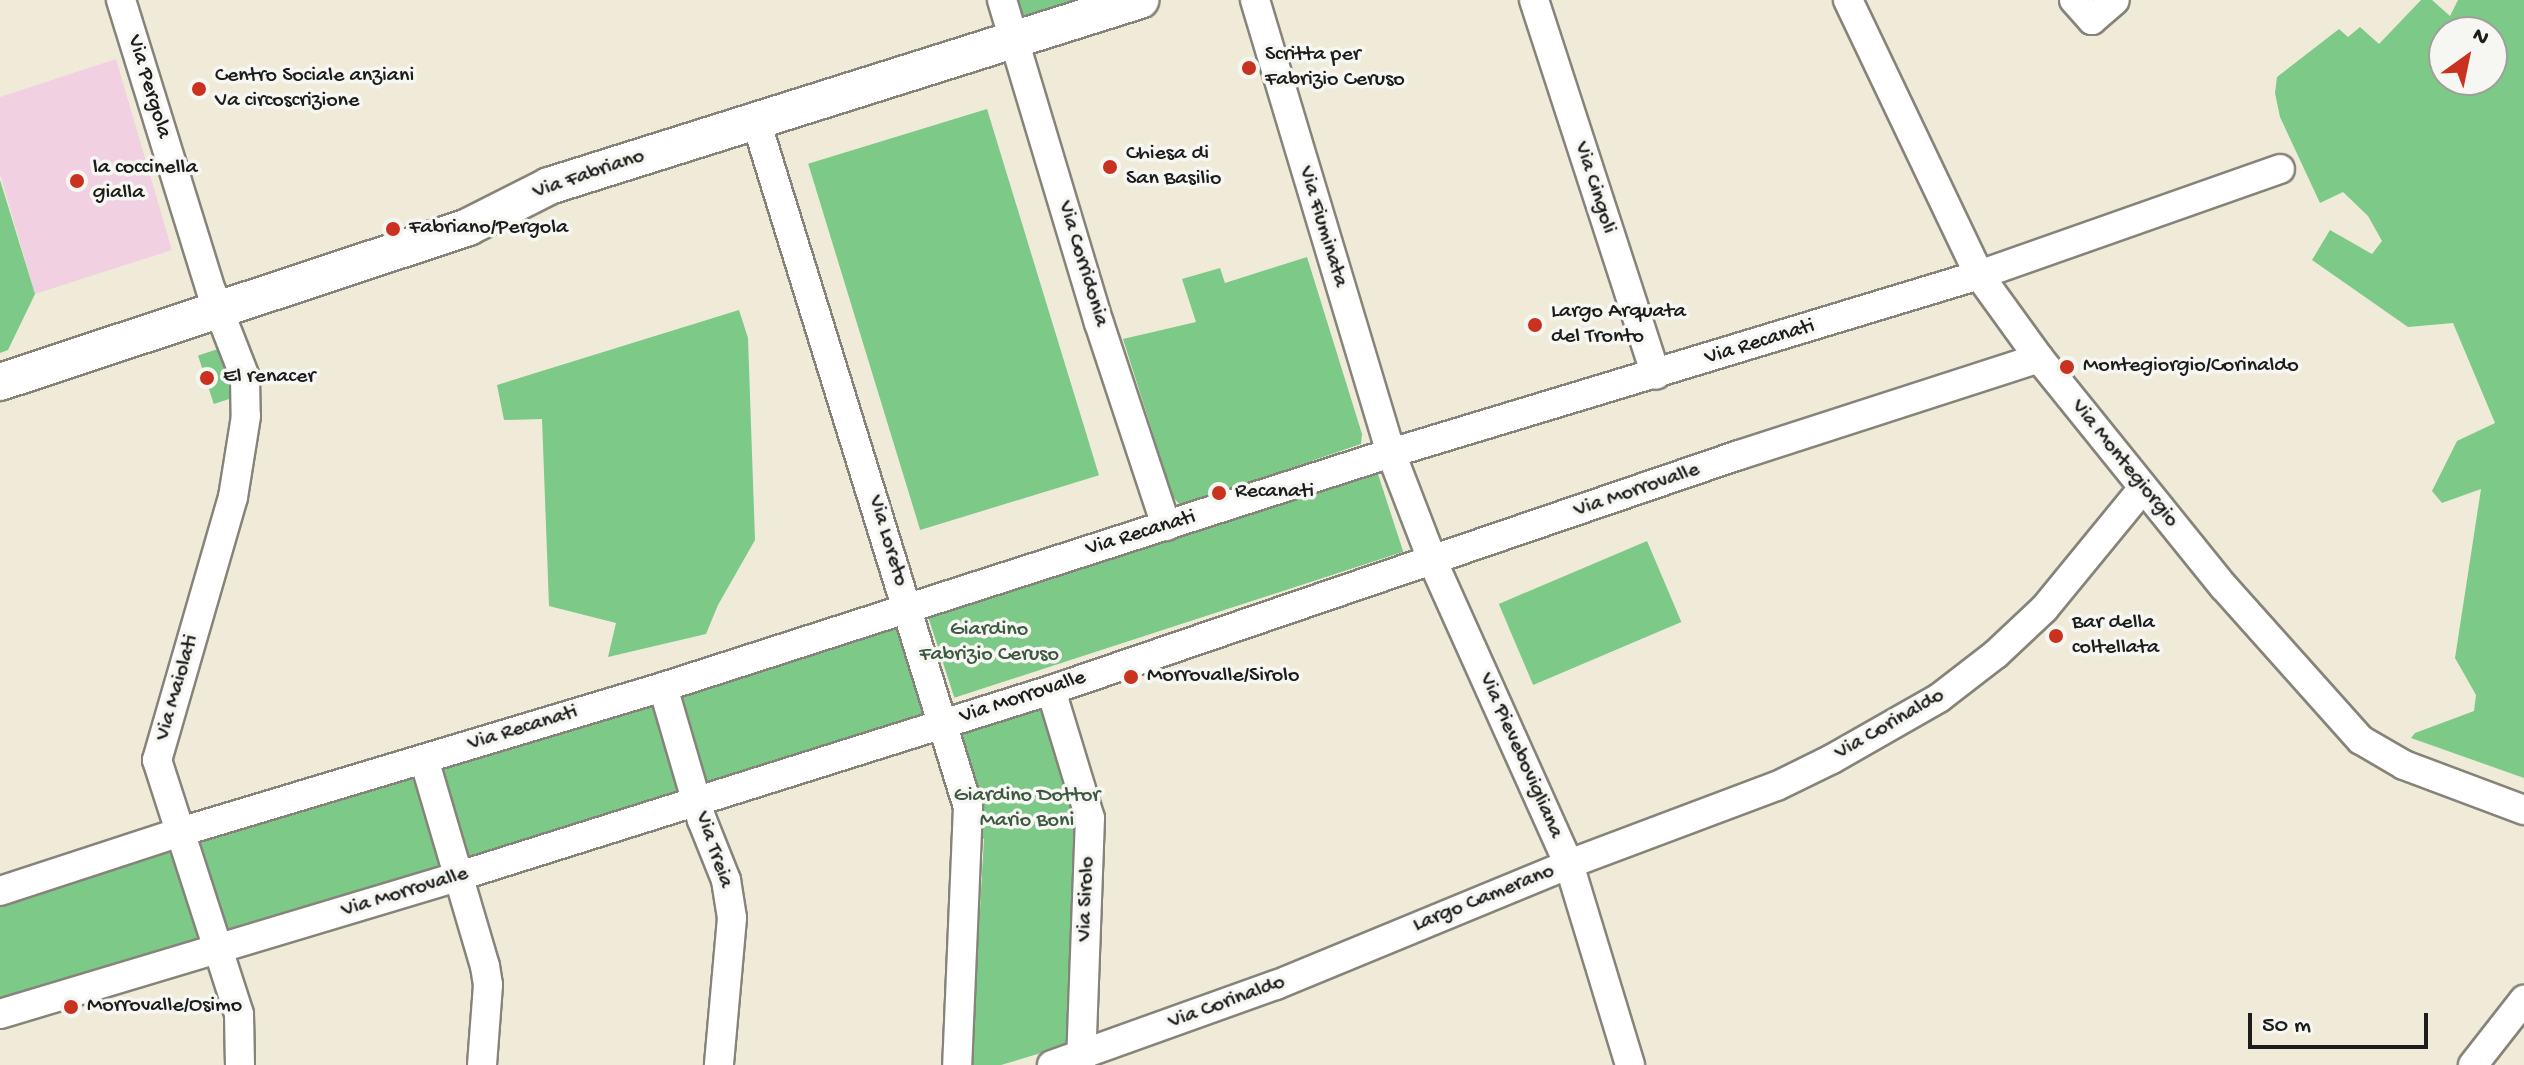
<!DOCTYPE html>
<style>
body{margin:0}
#map{position:relative;width:2524px;height:1065px;overflow:hidden;background:#f0ebd9;font-family:"Gochi Hand",sans-serif}
div>[style]{position:absolute}
.built>*{inset:0;background:#f1d0e2}
.green>*{inset:0;background:#7cc988;transform-origin:0 0}
.roads{filter:drop-shadow(2px 0 #86847a) drop-shadow(-2px 0 #86847a) drop-shadow(0 2px #86847a) drop-shadow(0 -2px #86847a)}
.minor>*{height:28px;margin:-14px;padding:0 14px;transform-origin:14px;border-radius:14px;background:#fff}
.tertiary>*{height:36px;margin:-18px;padding:0 18px;transform-origin:18px;border-radius:18px;background:#fff}
.dots>*{width:22px;height:22px;translate:-50% -50%;box-sizing:border-box;border:4px solid #f6f6f2;border-radius:50%}
span{translate:-50% -50%;white-space:nowrap;text-align:center;line-height:1.15;-webkit-text-stroke:7px #f6f6f2;paint-order:stroke}
.poi-label{font-size:22px;color:#1c1c1c}
.left{translate:0 -50%;text-align:left}
.street-label{font-size:22px;color:#1c1c1c}
.park-label{font-size:22px;color:#3e5942}
.north{position:absolute;left:2428px;top:16px;width:80px;height:80px;box-sizing:border-box;background:#f6f6f2;border:2px solid #9f9f9c;border-radius:50%;rotate:33deg;font-size:22px;font-weight:700;line-height:32px;text-align:center;color:#1c1c1c}
.north::after{content:'';display:block;margin:auto;width:28px;height:36px;background:#c8321e;clip-path:polygon(50% 0,100% 100%,50% 72%,0 100%)}
.scale{position:absolute;left:2248px;top:1013px;width:180px;height:36px;box-sizing:border-box;border:4px solid #1c1c1c;border-top:0;padding-left:10px;font-size:24px;line-height:28px;white-space:nowrap;color:#1c1c1c;-webkit-text-stroke:6px #f6f6f2;paint-order:stroke}
</style>
<div id="map">
<div class="built">
<div style="clip-path:polygon(116px 59px,172px 250px,35px 294px,0 174px,0 97px)"></div>
</div>
<div class="green">
<div style="clip-path:polygon(1018px 0,1087px 0,1024px 21px)"></div>
<div style="clip-path:polygon(evenodd,2421px 0,2432px 0,2450px 16px,2458px 0,2524px 0,2524px 778px,2411px 738px,2415px 733px,2474px 711px,2476px 695px,2455px 658px,2481px 489px,2442px 503px,2432px 491px,2457px 441px,2495px 423px,2453px 323px,2408px 327px,2312px 260px,2330px 230px,2372px 254px,2382px 241px,2368px 216px,2343px 192px,2320px 203px,2280px 117px,2275px 93px,2277px 77px,2339px 29px,2348px 37px,2360px 27px,2379px 44px,2421px 0,2444px 32px,2492px 32px,2492px 80px,2444px 80px,2444px 32px)"></div>
<div style="left:987px;top:109px;width:383px;height:187px;rotate:73deg"></div>
<div style="clip-path:polygon(0 180px,35px 294px,8px 350px,0 353px)"></div>
<div style="clip-path:polygon(1307px 257px,1362px 434px,1361px 444px,1181px 506px,1173px 497px,1123px 339px,1196px 322px,1182px 279px,1220px 268px,1225px 283px)"></div>
<div style="clip-path:polygon(739px 310px,748px 338px,755px 540px,718px 605px,706px 634px,608px 657px,616px 623px,549px 606px,542px 419px,504px 420px,497px 385px)"></div>
<div style="left:218px;top:349px;width:51px;height:21px;rotate:72deg"></div>
<div style="left:1377px;top:471px;width:85px;height:472px;rotate:72deg"></div>
<div style="left:1647px;top:541px;width:88px;height:161px;rotate:67deg"></div>
<div style="clip-path:polygon(898px 611px,943px 724px,0 1000px,0 903px)"></div>
<div style="clip-path:polygon(1044px 705px,1083px 813px,1071px 1044px,1001px 1065px,964px 1065px,972px 1048px,984px 839px,976px 837px,954px 734px)"></div>
</div>
<div class="roads">
<div class="minor">
<div style="left:121px;top:0;width:304px;rotate:72.8deg"></div>
<div style="left:211px;top:290px;width:93px;rotate:68.7deg"></div>
<div style="left:245px;top:377px;width:39px;rotate:89deg"></div>
<div style="left:246px;top:416px;width:82px;rotate:99.1deg"></div>
<div style="left:233px;top:497px;width:274px;rotate:106.1deg"></div>
<div style="left:157px;top:760px;width:267px;rotate:72.1deg"></div>
<div style="left:239px;top:1014px;width:51px;rotate:88.9deg"></div>
<div style="left:1002px;top:0;width:337px;rotate:73.3deg"></div>
<div style="left:1099px;top:323px;width:214px;rotate:71.7deg"></div>
<div style="left:1255px;top:0;width:473px;rotate:73.3deg"></div>
<div style="left:1391px;top:453px;width:117px;rotate:68.9deg"></div>
<div style="left:1433px;top:562px;width:331px;rotate:65.8deg"></div>
<div style="left:1569px;top:864px;width:210px;rotate:73.1deg"></div>
<div style="left:1534px;top:0;width:394px;rotate:72deg"></div>
<div style="left:1848px;top:0;width:305px;rotate:64.5deg"></div>
<div style="left:1979px;top:275px;width:102px;rotate:54.1deg"></div>
<div style="left:2039px;top:358px;width:294px;rotate:51.1deg"></div>
<div style="left:2224px;top:587px;width:205px;rotate:48.2deg"></div>
<div style="left:2361px;top:740px;width:50px;rotate:30.2deg"></div>
<div style="left:2404px;top:765px;width:128px;rotate:20.6deg"></div>
<div style="left:2074px;top:0;width:27px;rotate:48deg"></div>
<div style="left:2092px;top:20px;width:30px;rotate:-41deg"></div>
<div style="left:756px;top:121px;width:718px;rotate:72.83deg"></div>
<div style="left:968px;top:807px;width:258px;rotate:92.4deg"></div>
<div style="left:663px;top:687px;width:139px;rotate:73.7deg"></div>
<div style="left:702px;top:820px;width:65px;rotate:68.2deg"></div>
<div style="left:726px;top:880px;width:38px;rotate:81deg"></div>
<div style="left:732px;top:918px;width:148px;rotate:95.1deg"></div>
<div style="left:1051px;top:690px;width:134px;rotate:73.1deg"></div>
<div style="left:1090px;top:818px;width:247px;rotate:92.1deg"></div>
<div style="left:424px;top:759px;width:216px;rotate:73.6deg"></div>
<div style="left:485px;top:966px;width:19px;rotate:81deg"></div>
<div style="left:488px;top:985px;width:80px;rotate:94.3deg"></div>
<div style="left:0;top:891px;width:189px;rotate:-18.1deg"></div>
<div style="left:180px;top:832px;width:504px;rotate:-16.71deg"></div>
<div style="left:663px;top:687px;width:765px;rotate:-17.82deg"></div>
<div style="left:1391px;top:453px;width:614px;rotate:-16.84deg"></div>
<div style="left:1979px;top:275px;width:319px;rotate:-19.4deg"></div>
<div style="left:0;top:1014px;width:476px;rotate:-16.7deg"></div>
<div style="left:456px;top:877px;width:624px;rotate:-17.45deg"></div>
<div style="left:1051px;top:690px;width:727px;rotate:-18.86deg"></div>
<div style="left:1739px;top:455px;width:315px;rotate:-17.9deg"></div>
<div style="left:1052px;top:1065px;width:238px;rotate:-19.7deg"></div>
<div style="left:1276px;top:985px;width:317px;rotate:-22.4deg"></div>
<div style="left:1569px;top:864px;width:222px;rotate:-20.6deg"></div>
<div style="left:1777px;top:786px;width:61px;rotate:-26.1deg"></div>
<div style="left:1832px;top:759px;width:123px;rotate:-29.7deg"></div>
<div style="left:1939px;top:698px;width:72px;rotate:-37.7deg"></div>
<div style="left:1996px;top:654px;width:66px;rotate:-43.2deg"></div>
<div style="left:2044px;top:609px;width:156px;rotate:-50.7deg"></div>
<div style="left:2473px;top:1065px;width:83px;rotate:-51.9deg"></div>
</div>
<div class="tertiary">
<div style="left:0;top:382px;width:493px;rotate:-18.3deg"></div>
<div style="left:468px;top:227px;width:91px;rotate:-26.8deg"></div>
<div style="left:549px;top:186px;width:620px;rotate:-17.47deg"></div>
</div>
</div>
<div class="dots">
<div style="left:1249px;top:68px;background:#c8321e"></div>
<div style="left:199px;top:89px;background:#c8321e"></div>
<div style="left:1110px;top:167px;background:#c8321e"></div>
<div style="left:77px;top:181px;background:#c8321e"></div>
<div style="left:393px;top:229px;background:#c8321e"></div>
<div style="left:1535px;top:325px;background:#c8321e"></div>
<div style="left:2067px;top:367px;background:#c8321e"></div>
<div style="left:207px;top:378px;background:#c8321e"></div>
<div style="left:1219px;top:493px;background:#c8321e"></div>
<div style="left:2056px;top:636px;background:#c8321e"></div>
<div style="left:1131px;top:677px;background:#c8321e"></div>
<div style="left:71px;top:1007px;background:#c8321e"></div>
</div>
<div class="poi-label">
<span class="left" style="left:1265px;top:68px">Scritta per<br>Fabrizio Ceruso</span>
<span class="left" style="left:215px;top:89px">Centro Sociale anziani<br>Va circoscrizione</span>
<span class="left" style="left:1126px;top:167px">Chiesa di<br>San Basilio</span>
<span class="left" style="left:93px;top:181px">la coccinella<br>gialla</span>
<span class="left" style="left:409px;top:229px">Fabriano/Pergola</span>
<span class="left" style="left:1551px;top:325px">Largo Arquata<br>del Tronto</span>
<span class="left" style="left:2083px;top:367px">Montegiorgio/Corinaldo</span>
<span class="left" style="left:223px;top:378px">El renacer</span>
<span class="left" style="left:1235px;top:493px">Recanati</span>
<span class="left" style="left:2072px;top:636px">Bar della<br>coltellata</span>
<span class="left" style="left:1147px;top:677px">Morrovalle/Sirolo</span>
<span class="left" style="left:87px;top:1007px">Morrovalle/Osimo</span>
</div>
<div class="street-label">
<span style="left:148px;top:87px;rotate:73deg">Via Pergola</span>
<span style="left:589px;top:175px;rotate:-19deg">Via Fabriano</span>
<span style="left:1594px;top:188px;rotate:72deg">Via Cingoli</span>
<span style="left:1322px;top:227px;rotate:73deg">Via Fiuminata</span>
<span style="left:1082px;top:264px;rotate:73deg">Via Corridonia</span>
<span style="left:1760px;top:343px;rotate:-17deg">Via Recanati</span>
<span style="left:2124px;top:464px;rotate:51deg">Via Montegiorgio</span>
<span style="left:1637px;top:491px;rotate:-19deg">Via Morrovalle</span>
<span style="left:1141px;top:534px;rotate:-17deg">Via Recanati</span>
<span style="left:887px;top:541px;rotate:73deg">Via Loreto</span>
<span style="left:178px;top:688px;rotate:-74deg">Via Maiolati</span>
<span style="left:1023px;top:698px;rotate:-18deg">Via Morrovalle</span>
<span style="left:1890px;top:725px;rotate:-30deg">Via Corinaldo</span>
<span style="left:523px;top:729px;rotate:-17deg">Via Recanati</span>
<span style="left:1520px;top:756px;rotate:66deg">Via Pievebovigliana</span>
<span style="left:713px;top:850px;rotate:71deg">Via Treia</span>
<span style="left:405px;top:893px;rotate:-17deg">Via Morrovalle</span>
<span style="left:1087px;top:899px;rotate:-88deg">Via Sirolo</span>
<span style="left:1484px;top:899px;rotate:-22deg">Largo Camerano</span>
<span style="left:1227px;top:1003px;rotate:-20deg">Via Corinaldo</span>
</div>
<div class="park-label">
<span style="left:989px;top:643px">Giardino<br>Fabrizio Ceruso</span>
<span style="left:1027px;top:809px">Giardino Dottor<br>Mario Boni</span>
</div>
<div class="north">N</div>
<div class="scale">50 m</div>
</div>
